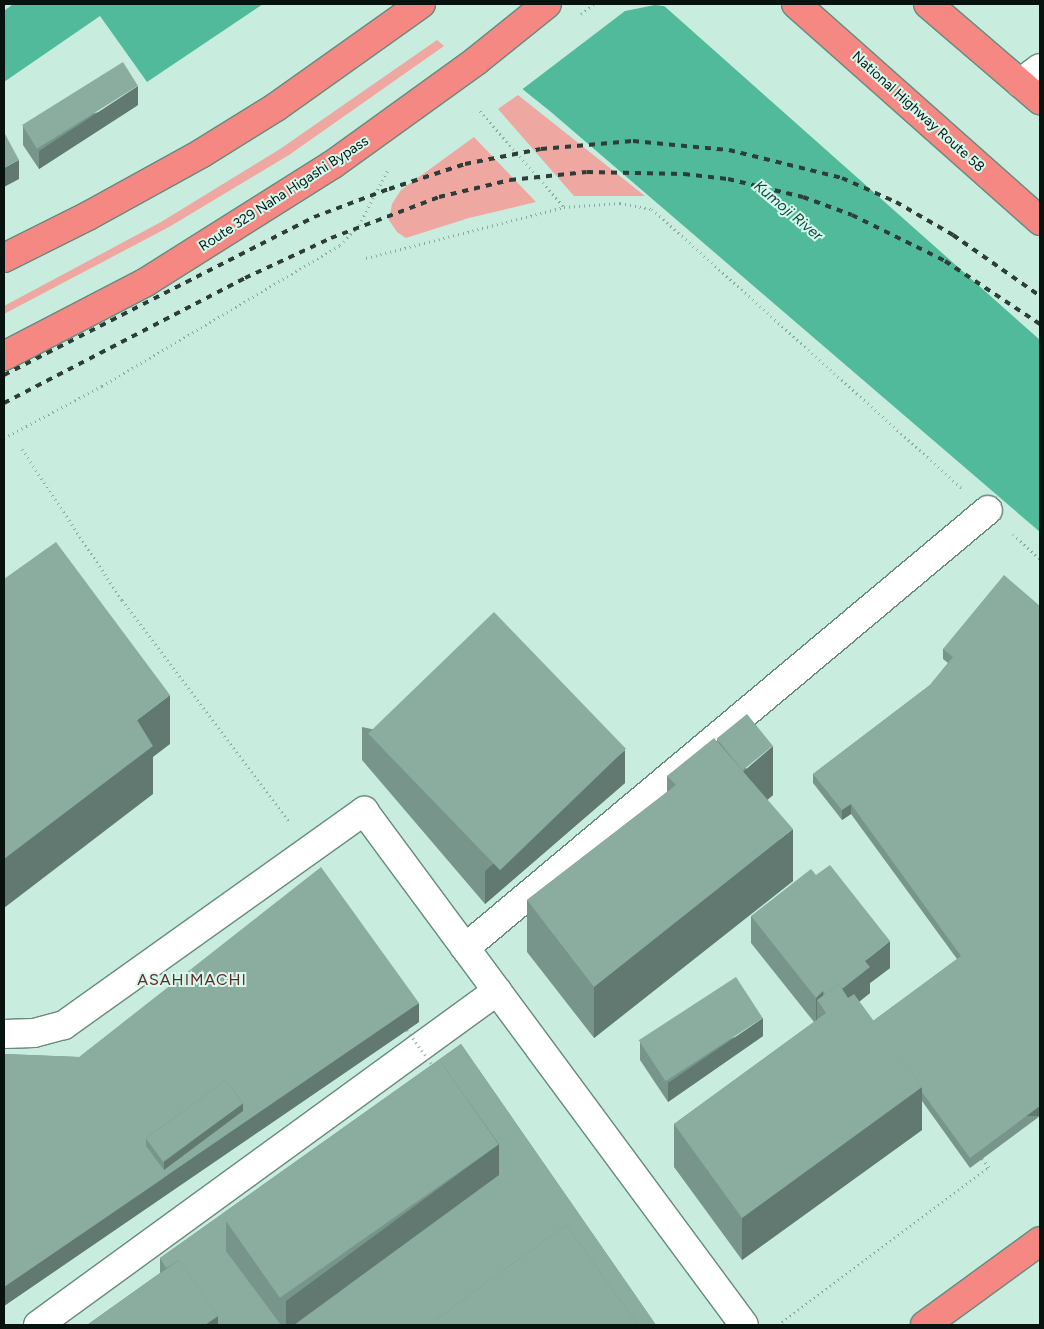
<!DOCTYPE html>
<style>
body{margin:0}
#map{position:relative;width:1044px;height:1329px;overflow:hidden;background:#c8eddf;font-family:Figtree,sans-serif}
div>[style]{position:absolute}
.green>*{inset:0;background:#efa7a1}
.water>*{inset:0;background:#51ba9b}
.pier>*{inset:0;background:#c8eddf}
.path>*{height:3px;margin-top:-1.5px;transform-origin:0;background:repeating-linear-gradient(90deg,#8ba99e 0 1px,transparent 0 5px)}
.roads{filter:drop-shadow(1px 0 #688a7e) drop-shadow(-1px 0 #688a7e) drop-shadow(0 1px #688a7e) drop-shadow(0 -1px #688a7e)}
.street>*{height:28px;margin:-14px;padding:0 14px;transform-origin:14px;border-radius:14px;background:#fff}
.secondary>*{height:28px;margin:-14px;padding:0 14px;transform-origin:14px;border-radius:14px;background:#fff}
.highway>*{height:28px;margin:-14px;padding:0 14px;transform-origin:14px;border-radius:14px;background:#f58882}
.rail>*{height:4px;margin-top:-2px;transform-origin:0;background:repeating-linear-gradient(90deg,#2d3e38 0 6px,transparent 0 12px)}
.path-bridge>*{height:3px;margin-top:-1.5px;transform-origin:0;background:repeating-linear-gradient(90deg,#8ba99e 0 1px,transparent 0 5px)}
.wall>*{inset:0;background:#77958a}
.shaded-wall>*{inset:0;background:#617970;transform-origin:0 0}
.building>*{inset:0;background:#8aada0;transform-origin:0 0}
span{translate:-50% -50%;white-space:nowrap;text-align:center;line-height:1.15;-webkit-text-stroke:4px #d5faed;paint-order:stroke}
.street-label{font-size:14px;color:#06130e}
.water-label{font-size:15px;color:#174437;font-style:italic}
.quarter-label{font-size:16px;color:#6c2625;letter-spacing:1px}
.frame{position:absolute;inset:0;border:5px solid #06130e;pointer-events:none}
</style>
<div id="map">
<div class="green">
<div style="clip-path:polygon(437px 40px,444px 46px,289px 155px,169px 227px,4px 314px,4px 306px,161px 222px,280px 149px)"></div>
<div style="clip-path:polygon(518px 95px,645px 196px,574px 196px,498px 109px)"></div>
<div style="clip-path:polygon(474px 137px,536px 202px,469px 218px,406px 238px,397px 232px,389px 220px,392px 204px,401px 190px)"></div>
</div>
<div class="water">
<div style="clip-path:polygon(13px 4px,263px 4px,147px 82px,100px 16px,4px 82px,4px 11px)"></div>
<div style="clip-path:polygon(416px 4px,662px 4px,1040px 340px,1040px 532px,551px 112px)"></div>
</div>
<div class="pier">
<div style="clip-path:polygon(413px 4px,666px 4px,670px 7px,655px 5px,625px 11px,520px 91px)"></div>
</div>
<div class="path">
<div style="left:581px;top:14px;width:17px;rotate:-36deg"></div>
<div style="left:480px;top:111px;width:128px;rotate:48.8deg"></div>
<div style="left:366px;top:258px;width:204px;rotate:-14.4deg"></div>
<div style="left:564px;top:207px;width:56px;rotate:-4.1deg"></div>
<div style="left:620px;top:203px;width:33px;rotate:11deg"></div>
<div style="left:652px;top:209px;width:417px;rotate:42deg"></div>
<div style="left:4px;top:438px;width:111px;rotate:-28deg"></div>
<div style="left:102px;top:386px;width:277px;rotate:-30.6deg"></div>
<div style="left:340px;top:245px;width:28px;rotate:-46deg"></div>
<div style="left:359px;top:225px;width:62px;rotate:-62.2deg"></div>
<div style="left:22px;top:449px;width:181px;rotate:56.5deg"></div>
<div style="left:122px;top:600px;width:278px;rotate:53deg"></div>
<div style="left:1013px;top:534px;width:37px;rotate:43deg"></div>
<div style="left:778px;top:1325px;width:264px;rotate:-36.8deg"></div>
<div style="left:989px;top:1167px;width:13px;rotate:-129deg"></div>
</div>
<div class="roads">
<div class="street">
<div style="left:1020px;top:83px;width:25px;rotate:-37deg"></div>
<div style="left:465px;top:948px;width:682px;rotate:-39.95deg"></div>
</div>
<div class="secondary">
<div style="left:4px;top:1034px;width:30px;rotate:-2deg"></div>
<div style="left:34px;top:1033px;width:31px;rotate:-15deg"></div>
<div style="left:64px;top:1025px;width:369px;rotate:-35.5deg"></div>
<div style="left:364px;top:811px;width:639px;rotate:53.52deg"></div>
<div style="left:38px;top:1325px;width:568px;rotate:-36.04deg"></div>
</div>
<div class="highway">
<div style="left:796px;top:4px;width:327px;rotate:41.6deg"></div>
<div style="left:928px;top:4px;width:148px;rotate:40.6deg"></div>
<div style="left:4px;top:258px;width:94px;rotate:-26.6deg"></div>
<div style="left:88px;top:216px;width:130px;rotate:-28.9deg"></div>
<div style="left:202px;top:153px;width:87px;rotate:-31.9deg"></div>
<div style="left:276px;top:107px;width:178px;rotate:-35.4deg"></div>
<div style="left:4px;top:356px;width:160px;rotate:-27.5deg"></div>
<div style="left:146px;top:282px;width:220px;rotate:-32.2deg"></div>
<div style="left:332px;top:165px;width:178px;rotate:-35.8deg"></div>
<div style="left:476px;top:61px;width:91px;rotate:-38.8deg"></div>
<div style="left:925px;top:1325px;width:142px;rotate:-36.1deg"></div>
</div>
</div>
<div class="rail">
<div style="left:4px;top:375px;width:348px;rotate:-27deg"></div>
<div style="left:314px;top:217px;width:80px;rotate:-20.5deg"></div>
<div style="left:389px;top:189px;width:80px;rotate:-18.2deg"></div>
<div style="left:465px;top:164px;width:77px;rotate:-11.2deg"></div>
<div style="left:541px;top:149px;width:92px;rotate:-5deg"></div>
<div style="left:633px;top:141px;width:96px;rotate:5.4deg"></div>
<div style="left:729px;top:150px;width:116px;rotate:13.9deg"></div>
<div style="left:842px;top:178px;width:59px;rotate:24deg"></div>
<div style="left:896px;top:202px;width:66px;rotate:30.1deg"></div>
<div style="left:953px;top:235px;width:106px;rotate:35deg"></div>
<div style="left:4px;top:403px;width:271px;rotate:-27.4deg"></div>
<div style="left:245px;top:278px;width:95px;rotate:-24.9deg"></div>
<div style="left:331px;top:238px;width:116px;rotate:-20.8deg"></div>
<div style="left:439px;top:197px;width:73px;rotate:-13.5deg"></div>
<div style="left:510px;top:180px;width:77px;rotate:-5.9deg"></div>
<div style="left:587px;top:172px;width:97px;rotate:1.2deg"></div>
<div style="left:684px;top:174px;width:44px;rotate:6.5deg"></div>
<div style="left:728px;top:179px;width:77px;rotate:13.5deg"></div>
<div style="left:803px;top:197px;width:52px;rotate:20.2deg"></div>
<div style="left:852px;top:215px;width:104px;rotate:26.3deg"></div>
<div style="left:945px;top:261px;width:114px;rotate:33.6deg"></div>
</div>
<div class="path-bridge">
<div style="left:407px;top:1030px;width:44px;rotate:54.2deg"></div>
</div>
<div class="wall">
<div style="clip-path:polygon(138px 105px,39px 169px,23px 145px,23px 126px)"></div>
<div style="clip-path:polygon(1040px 606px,1040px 1116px,970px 1168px,922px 1101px,922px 1130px,742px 1260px,674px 1167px,674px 1124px,814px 1022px,751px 943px,751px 916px,890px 968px,870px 983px,870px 993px,859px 1002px,873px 1021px,957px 959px,851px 814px,842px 820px,813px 783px,813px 774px,930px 685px,948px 663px,943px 659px,943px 649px)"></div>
<div style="clip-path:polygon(362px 727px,625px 783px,485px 904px,362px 760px)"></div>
<div style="clip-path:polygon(717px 739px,773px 795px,767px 800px,793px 881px,594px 1038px,527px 952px,527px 900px,667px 792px,667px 776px,717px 741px)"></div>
<div style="clip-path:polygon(419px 1022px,4px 1306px,4px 1054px,79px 1057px)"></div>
<div style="clip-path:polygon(763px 1036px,668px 1102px,640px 1060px,640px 1042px)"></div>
<div style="clip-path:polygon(461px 1044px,656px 1325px,87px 1325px,160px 1273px,160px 1258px)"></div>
</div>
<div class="shaded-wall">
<div style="clip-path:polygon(138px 86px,138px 105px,39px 169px,39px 151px)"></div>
<div style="clip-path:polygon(19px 160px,19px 179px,4px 187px,4px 168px)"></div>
<div style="clip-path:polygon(170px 695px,170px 744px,153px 757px,153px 794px,4px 908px,4px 859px,137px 720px)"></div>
<div style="clip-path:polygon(773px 746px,773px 795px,744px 820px,744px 771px)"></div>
<div style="clip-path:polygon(625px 750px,625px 783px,485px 904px,485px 871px)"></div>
<div style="clip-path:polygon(851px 804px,851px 814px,842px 820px,842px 810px)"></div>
<div style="clip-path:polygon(793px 829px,793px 881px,594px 1038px,594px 987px)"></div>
<div style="clip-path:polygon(890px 941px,890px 968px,870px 983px,870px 993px,829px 1025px,829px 999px,865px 961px)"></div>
<div style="clip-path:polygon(823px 991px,823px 1009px,817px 1000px,817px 1023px,816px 1024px,816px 998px)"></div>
<div style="clip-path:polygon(419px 1003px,419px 1022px,4px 1306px,4px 1287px,164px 1178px,164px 1162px,243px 1103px)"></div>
<div style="clip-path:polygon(763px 1018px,763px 1036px,668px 1102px,668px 1083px)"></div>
<div style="clip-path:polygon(922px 1087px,922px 1130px,742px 1260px,742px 1218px)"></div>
<div style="left:1040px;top:1106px;width:10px;height:87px;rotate:90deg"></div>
<div style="clip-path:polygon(499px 1144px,499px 1193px,319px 1325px,286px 1325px,286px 1301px)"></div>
<div style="clip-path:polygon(218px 1316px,218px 1325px,205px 1325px)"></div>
</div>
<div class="building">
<div style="left:123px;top:62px;width:28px;height:119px;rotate:58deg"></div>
<div style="clip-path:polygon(5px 134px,19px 160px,4px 168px,4px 135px)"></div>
<div style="clip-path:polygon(56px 542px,170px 695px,137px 720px,153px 746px,4px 859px,4px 579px)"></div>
<div style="clip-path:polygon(1004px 575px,1040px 606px,1040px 1106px,970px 1158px,922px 1092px,922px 1087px,873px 1021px,961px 956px,851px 804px,842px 810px,813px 774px,930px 685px,953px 657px,943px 649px)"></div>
<div style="left:494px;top:612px;width:190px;height:175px;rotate:46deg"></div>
<div style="left:747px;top:714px;width:41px;height:39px;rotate:51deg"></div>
<div style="clip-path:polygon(714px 738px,793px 829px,594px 987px,527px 900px,676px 785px,667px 776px)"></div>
<div style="clip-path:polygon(830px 865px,890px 941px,865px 961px,870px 967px,842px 989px,839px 984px,825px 994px,823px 991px,816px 998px,751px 916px,811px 869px,816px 875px)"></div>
<div style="clip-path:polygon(evenodd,321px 867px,419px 1003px,4px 1287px,4px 1054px,79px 1057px,321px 867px,226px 1080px,243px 1103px,243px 1111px,164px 1170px,146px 1146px,146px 1138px,226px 1080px)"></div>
<div style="left:736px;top:977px;width:49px;height:116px;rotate:57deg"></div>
<div style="clip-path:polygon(839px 984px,848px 998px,854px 994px,922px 1087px,742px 1218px,674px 1124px,826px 1013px,817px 1000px)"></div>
<div style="clip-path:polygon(461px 1044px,656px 1325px,638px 1325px,566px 1225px,428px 1325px,294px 1325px,499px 1175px,499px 1144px,440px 1061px,226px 1221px,226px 1251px,281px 1325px,218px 1325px,218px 1316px,179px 1260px,166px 1268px,160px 1258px)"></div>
<div style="left:440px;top:1061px;width:102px;height:267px;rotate:55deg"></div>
<div style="left:226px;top:1080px;width:29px;height:99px;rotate:54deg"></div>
<div style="clip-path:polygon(566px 1225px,638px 1325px,428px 1325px)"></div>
<div style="clip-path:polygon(179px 1260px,218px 1316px,205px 1325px,87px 1325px)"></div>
</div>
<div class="street-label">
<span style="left:918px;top:112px;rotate:42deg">National Highway Route 58</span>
<span style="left:284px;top:194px;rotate:-33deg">Route 329 Naha Higashi Bypass</span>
</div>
<div class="water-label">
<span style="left:788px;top:211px;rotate:40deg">Kumoji River</span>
</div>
<div class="quarter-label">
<span style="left:192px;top:980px">ASAHIMACHI</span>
</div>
<div class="frame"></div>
</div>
